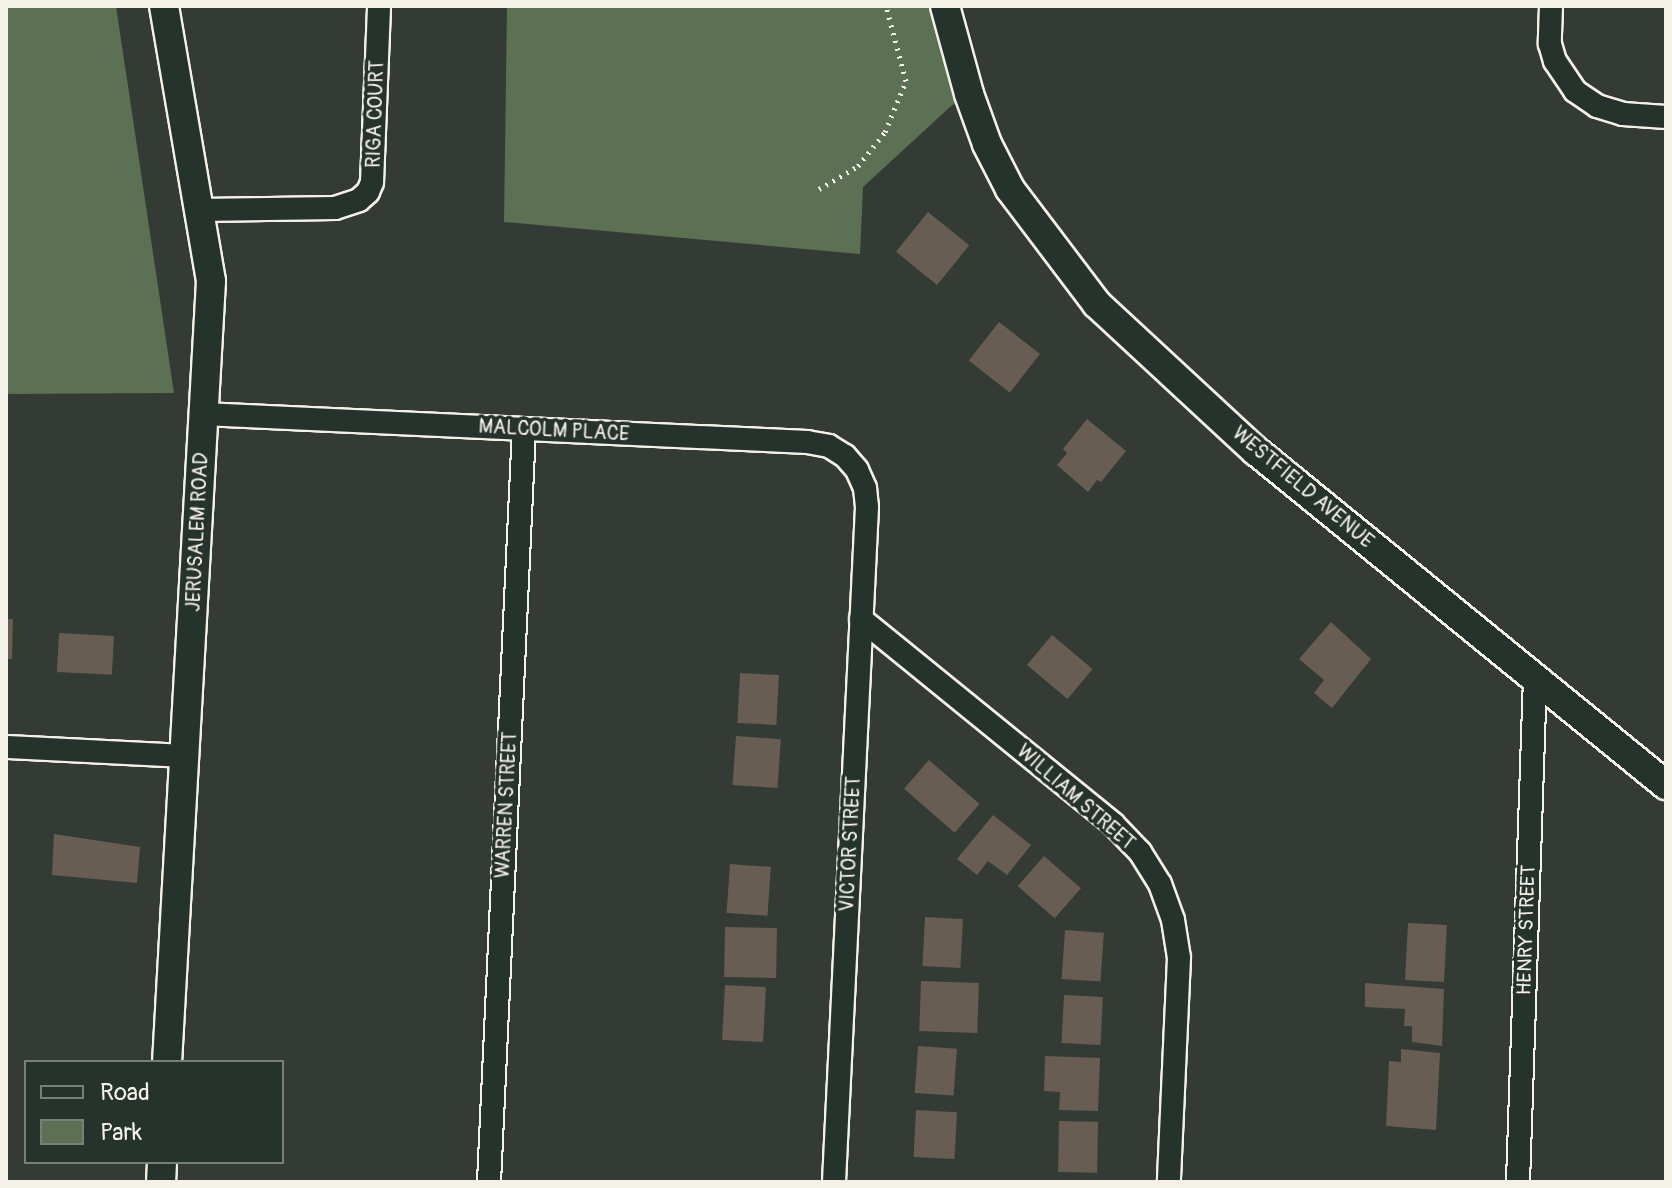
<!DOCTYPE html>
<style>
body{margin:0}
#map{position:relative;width:1672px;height:1188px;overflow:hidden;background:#333b34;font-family:Pangolin,sans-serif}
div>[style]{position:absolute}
.green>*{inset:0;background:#5c7053}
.building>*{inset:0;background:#675d52;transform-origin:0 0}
.path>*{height:5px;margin-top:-2.5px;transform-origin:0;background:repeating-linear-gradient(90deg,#f4f1e8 0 2px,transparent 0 8px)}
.roads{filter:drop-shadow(2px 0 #f4f1e8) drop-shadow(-2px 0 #f4f1e8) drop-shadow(0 2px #f4f1e8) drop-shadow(0 -2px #f4f1e8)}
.minor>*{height:22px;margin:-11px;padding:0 11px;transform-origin:11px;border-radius:11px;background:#26332d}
.tertiary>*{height:28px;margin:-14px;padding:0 14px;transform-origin:14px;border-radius:14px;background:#26332d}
span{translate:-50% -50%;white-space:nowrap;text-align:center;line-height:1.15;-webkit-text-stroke:7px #26332d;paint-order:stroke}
.street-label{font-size:20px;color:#f4f1e8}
.frame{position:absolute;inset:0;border:8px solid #f4f1e8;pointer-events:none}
.legend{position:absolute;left:24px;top:1060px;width:260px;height:104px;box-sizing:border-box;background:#26332d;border:2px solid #787f78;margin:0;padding:10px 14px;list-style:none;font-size:24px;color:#f4f1e8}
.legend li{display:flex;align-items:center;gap:16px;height:40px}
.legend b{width:40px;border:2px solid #787f78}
</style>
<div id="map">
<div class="green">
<div style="clip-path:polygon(6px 6px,116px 6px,174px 393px,6px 394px)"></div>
<div style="clip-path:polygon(507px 6px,945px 6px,969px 94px,950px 107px,863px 187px,860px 254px,504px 222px)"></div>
</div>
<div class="building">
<div style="left:928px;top:212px;width:53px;height:51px;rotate:39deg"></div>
<div style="left:999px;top:322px;width:52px;height:49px;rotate:38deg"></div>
<div style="clip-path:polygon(1087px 419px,1126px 451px,1101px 482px,1097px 480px,1088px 492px,1057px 465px,1067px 453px,1063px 449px)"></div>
<div style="clip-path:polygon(6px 619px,13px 619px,12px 659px,6px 659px)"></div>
<div style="clip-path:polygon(1331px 622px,1371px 659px,1332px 708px,1314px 693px,1324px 680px,1299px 659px)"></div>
<div style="left:59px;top:633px;width:55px;height:39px;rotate:3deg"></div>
<div style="left:1052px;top:635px;width:53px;height:39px;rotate:40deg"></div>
<div style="left:740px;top:673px;width:39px;height:50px;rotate:3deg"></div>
<div style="left:736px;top:736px;width:45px;height:49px;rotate:4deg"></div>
<div style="left:929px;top:760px;width:67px;height:38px;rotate:41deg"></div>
<div style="clip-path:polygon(993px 815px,1031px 845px,1007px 875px,988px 861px,977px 875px,957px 859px)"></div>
<div style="clip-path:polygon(54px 834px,140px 847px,137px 883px,52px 875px)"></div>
<div style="left:1044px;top:856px;width:49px;height:40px;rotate:41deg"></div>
<div style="left:730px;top:864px;width:41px;height:49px;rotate:4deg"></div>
<div style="left:925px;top:917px;width:38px;height:49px;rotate:3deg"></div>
<div style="left:1408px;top:923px;width:39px;height:57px;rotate:3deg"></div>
<div style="left:725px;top:927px;width:52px;height:50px;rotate:1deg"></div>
<div style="left:1065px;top:930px;width:39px;height:49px;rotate:4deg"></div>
<div style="left:921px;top:981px;width:58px;height:50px;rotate:2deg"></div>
<div style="clip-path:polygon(1365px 983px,1444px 989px,1442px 1046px,1412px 1042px,1412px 1026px,1404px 1026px,1405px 1009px,1365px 1007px)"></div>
<div style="left:725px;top:985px;width:41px;height:55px;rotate:3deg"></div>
<div style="left:1064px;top:995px;width:39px;height:48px;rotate:3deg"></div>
<div style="left:918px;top:1046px;width:39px;height:47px;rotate:4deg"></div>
<div style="clip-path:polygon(1401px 1049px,1440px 1053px,1436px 1130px,1386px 1126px,1389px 1061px,1401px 1062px)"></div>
<div style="clip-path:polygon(1045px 1056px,1100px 1058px,1098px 1111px,1059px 1110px,1060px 1092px,1044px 1091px)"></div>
<div style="left:916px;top:1110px;width:41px;height:47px;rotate:3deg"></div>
<div style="left:1059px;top:1121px;width:39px;height:51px;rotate:1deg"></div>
</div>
<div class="path">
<div style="left:819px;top:189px;width:45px;rotate:-30.5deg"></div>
<div style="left:858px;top:166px;width:43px;rotate:-51.5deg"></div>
<div style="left:885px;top:132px;width:55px;rotate:-67.6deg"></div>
<div style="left:906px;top:81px;width:78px;rotate:-104.9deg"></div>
</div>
<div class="roads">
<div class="minor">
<div style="left:1551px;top:6px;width:38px;rotate:92deg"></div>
<div style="left:1550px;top:44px;width:18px;rotate:74deg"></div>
<div style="left:1555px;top:61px;width:36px;rotate:56deg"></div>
<div style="left:1575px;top:91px;width:27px;rotate:34deg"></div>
<div style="left:1597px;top:106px;width:27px;rotate:17deg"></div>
<div style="left:1623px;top:114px;width:43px;rotate:4deg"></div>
<div style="left:200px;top:210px;width:135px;rotate:-0.8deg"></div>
<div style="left:335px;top:208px;width:25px;rotate:-18deg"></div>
<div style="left:359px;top:200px;width:12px;rotate:-42deg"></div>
<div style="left:368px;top:192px;width:11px;rotate:-68deg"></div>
<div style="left:372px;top:182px;width:176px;rotate:-87.7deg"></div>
<div style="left:203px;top:414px;width:605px;rotate:2.65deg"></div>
<div style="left:807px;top:442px;width:22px;rotate:10deg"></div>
<div style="left:829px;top:446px;width:19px;rotate:32deg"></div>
<div style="left:845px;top:456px;width:18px;rotate:49deg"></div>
<div style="left:857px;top:470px;width:20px;rotate:66deg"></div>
<div style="left:865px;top:488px;width:19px;rotate:84deg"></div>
<div style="left:867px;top:507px;width:676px;rotate:92.8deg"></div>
<div style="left:861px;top:619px;width:325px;rotate:39.1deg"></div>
<div style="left:1113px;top:824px;width:39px;rotate:46deg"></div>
<div style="left:1140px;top:852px;width:38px;rotate:58deg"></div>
<div style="left:1160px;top:884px;width:38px;rotate:70deg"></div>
<div style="left:1173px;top:920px;width:38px;rotate:81deg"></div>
<div style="left:1179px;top:958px;width:224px;rotate:92.6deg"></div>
<div style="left:6px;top:747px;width:178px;rotate:2.9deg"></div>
<div style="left:489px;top:1182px;width:754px;rotate:-87.34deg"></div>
<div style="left:1518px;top:1182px;width:505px;rotate:-88.07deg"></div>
</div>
<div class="tertiary">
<div style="left:164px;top:6px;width:279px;rotate:80.3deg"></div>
<div style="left:211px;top:281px;width:782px;rotate:93.22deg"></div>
<div style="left:945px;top:6px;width:91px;rotate:74.7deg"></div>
<div style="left:969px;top:94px;width:53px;rotate:70.2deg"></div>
<div style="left:987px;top:144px;width:51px;rotate:62.9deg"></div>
<div style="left:1010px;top:189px;width:144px;rotate:52.9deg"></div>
<div style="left:1097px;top:304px;width:217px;rotate:42.8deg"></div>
<div style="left:1256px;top:451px;width:529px;rotate:39.17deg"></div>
<div style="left:161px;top:1182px;width:20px;rotate:-87deg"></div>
</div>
</div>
<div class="street-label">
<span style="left:375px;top:114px;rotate:-88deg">RIGA COURT</span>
<span style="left:554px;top:430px;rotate:3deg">MALCOLM PLACE</span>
<span style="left:1303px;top:487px;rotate:40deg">WESTFIELD AVENUE</span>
<span style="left:197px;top:532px;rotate:-87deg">JERUSALEM ROAD</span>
<span style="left:1076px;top:797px;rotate:41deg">WILLIAM STREET</span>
<span style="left:506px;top:805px;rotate:-87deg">WARREN STREET</span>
<span style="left:850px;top:844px;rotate:-87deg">VICTOR STREET</span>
<span style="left:1526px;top:930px;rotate:-88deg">HENRY STREET</span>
</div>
<div class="frame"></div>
<ul class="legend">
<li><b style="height:10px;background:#26332d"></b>Road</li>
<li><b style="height:22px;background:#5c7053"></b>Park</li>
</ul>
</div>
